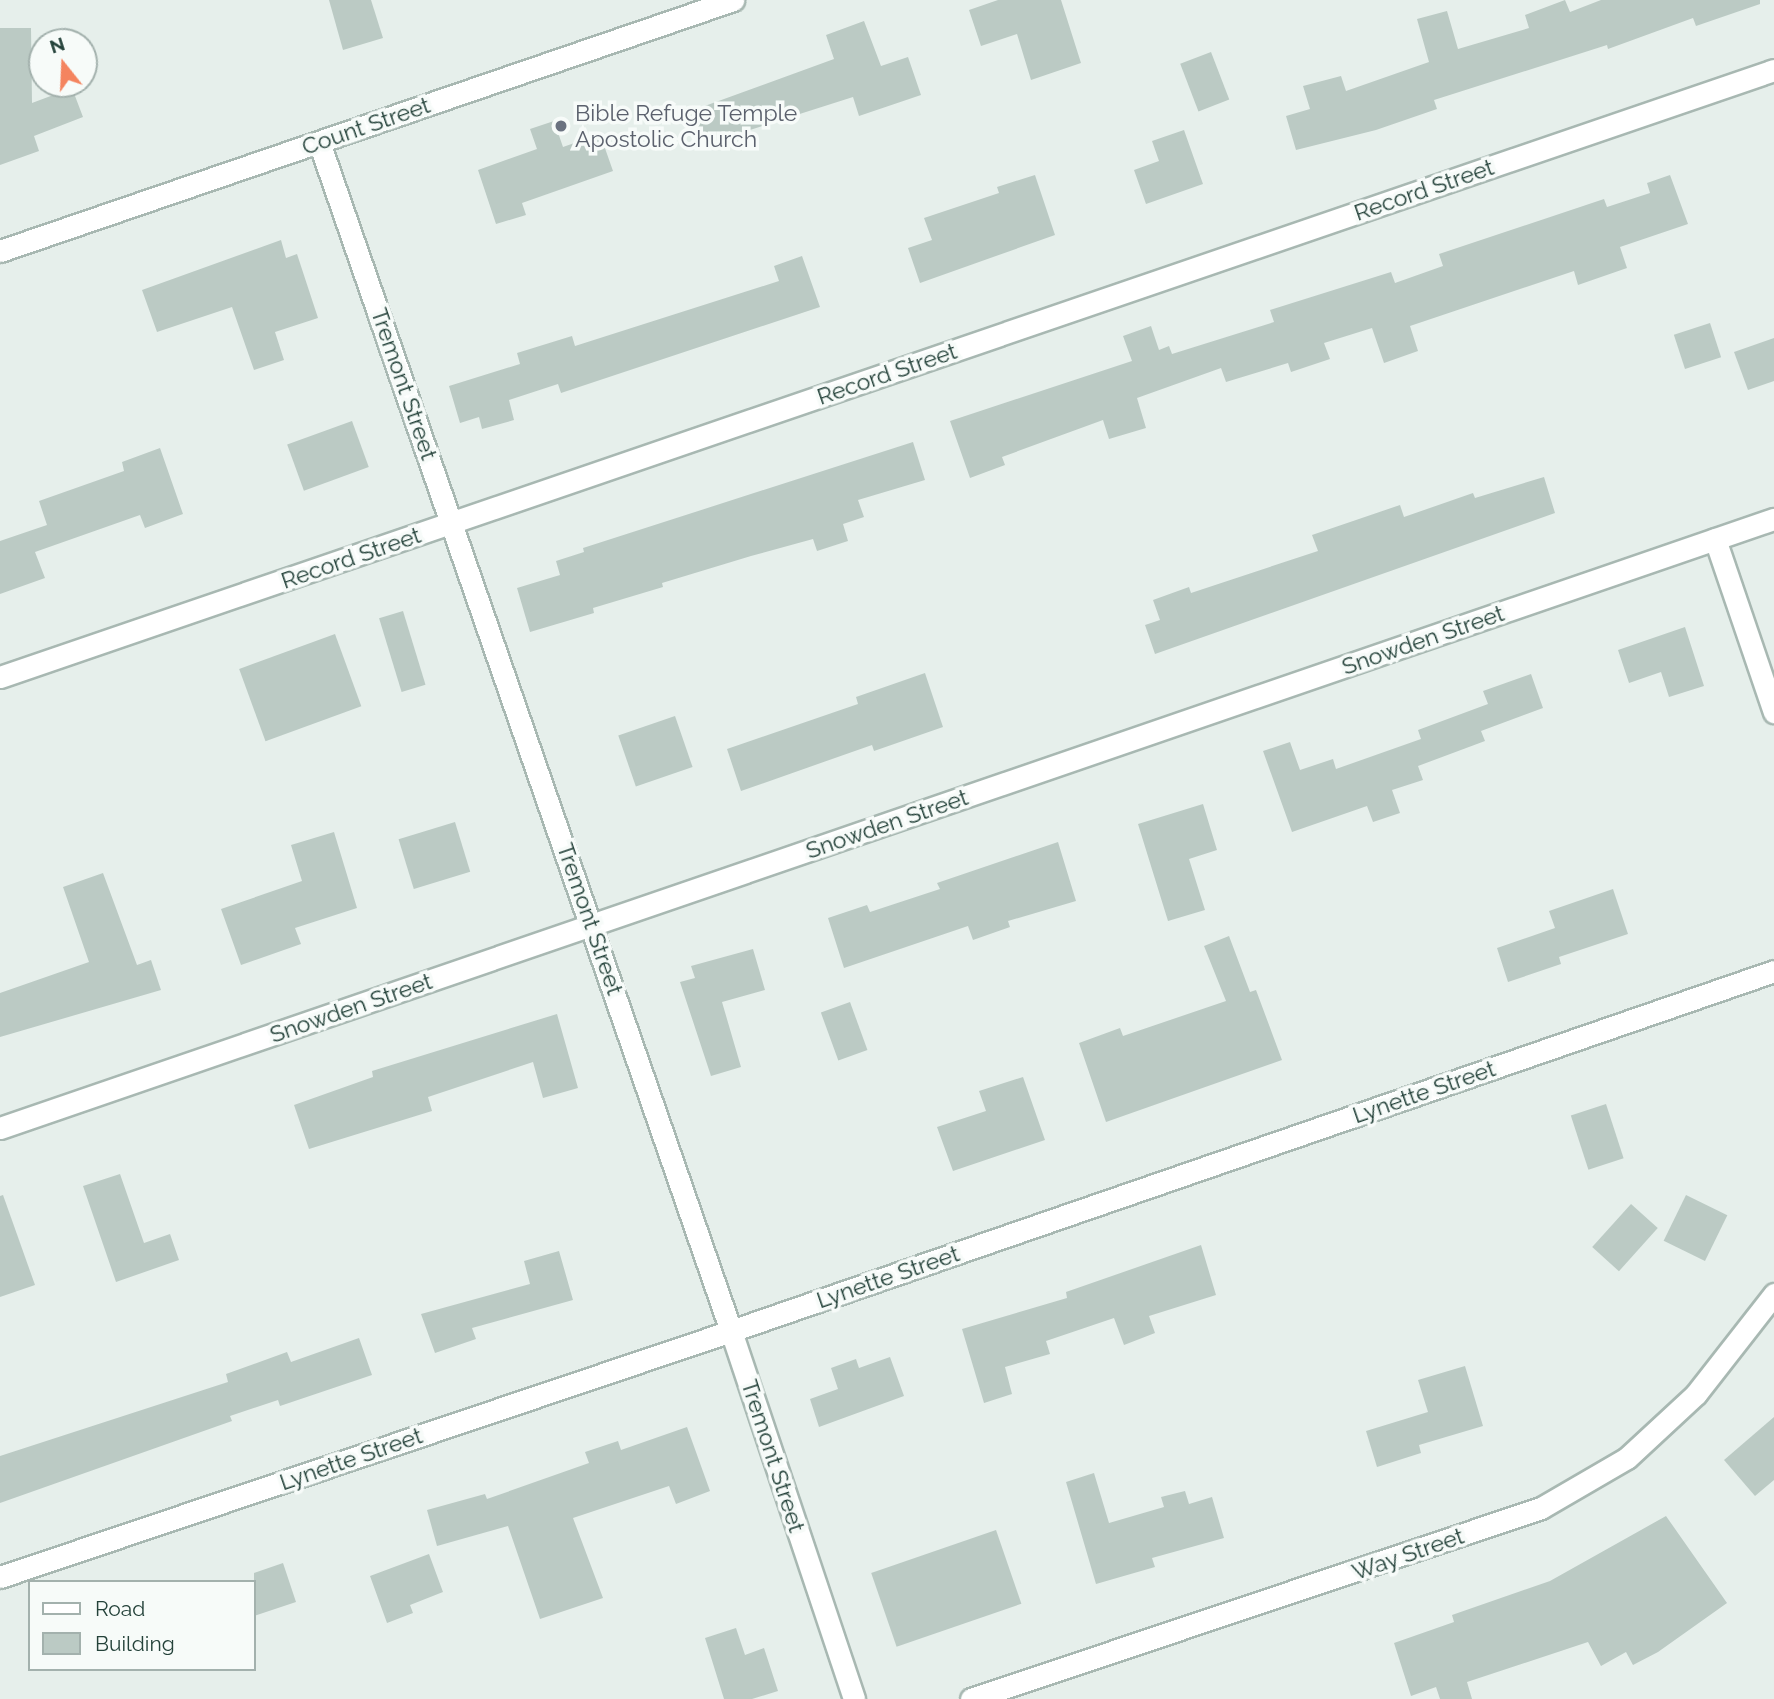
<!DOCTYPE html>
<style>
body{margin:0}
#map{position:relative;width:1774px;height:1699px;overflow:hidden;background:#e6efeb;font-family:Raleway,sans-serif}
div>[style]{position:absolute}
.building>*{inset:0;background:#bbcac4;transform-origin:0 0}
.roads{filter:drop-shadow(2px 0 #a8b8b2) drop-shadow(-2px 0 #a8b8b2) drop-shadow(0 2px #a8b8b2) drop-shadow(0 -2px #a8b8b2)}
.street>*{height:21px;margin:-10.5px;padding:0 10.5px;transform-origin:10.5px;border-radius:10.5px;background:#fff}
.dots>*{width:19px;height:19px;translate:-50% -50%;box-sizing:border-box;border:4px solid #f7fbf9;border-radius:50%}
span{translate:-50% -50%;white-space:nowrap;text-align:center;line-height:1.15;-webkit-text-stroke:7px #f7fbf9;paint-order:stroke}
.worship-label{font-size:23px;color:#5b616d}
.left{translate:0 -50%;text-align:left}
.street-label{font-size:23px;color:#24423a}
.legend{position:absolute;left:28px;top:1580px;width:228px;height:91px;box-sizing:border-box;background:#f7fbf9;border:2px solid #a3b1ad;margin:0;padding:9px 12px;list-style:none;font-size:21px;color:#24423a}
.legend li{display:flex;align-items:center;gap:14px;height:35px}
.legend b{width:35px;border:2px solid #a3b1ad}
.north{position:absolute;left:28px;top:28px;width:70px;height:70px;box-sizing:border-box;background:#f7fbf9;border:2px solid #a3b1ad;border-radius:50%;rotate:342deg;font-size:19px;font-weight:700;line-height:28px;text-align:center;color:#24423a}
.north::after{content:'';display:block;margin:auto;width:24px;height:32px;background:#f4845f;clip-path:polygon(50% 0,100% 100%,50% 72%,0 100%)}
</style>
<div id="map">
<div class="building">
<div style="clip-path:polygon(329px 0,371px 0,383px 38px,343px 50px)"></div>
<div style="clip-path:polygon(998px 0,1061px 0,1081px 63px,1031px 80px,1017px 34px,981px 46px,969px 10px)"></div>
<div style="clip-path:polygon(1565px 0,1570px 12px,1601px 0,1760px 0,1760px 4px,1696px 26px,1693px 18px,1608px 49px,1607px 45px,1434px 100px,1437px 109px,1376px 130px,1296px 150px,1286px 116px,1310px 109px,1303px 86px,1341px 76px,1346px 91px,1429px 62px,1417px 19px,1447px 11px,1458px 49px,1529px 28px,1525px 15px)"></div>
<div style="clip-path:polygon(864px 21px,881px 66px,908px 57px,921px 95px,859px 116px,853px 97px,703px 145px,691px 111px,834px 59px,826px 35px)"></div>
<div style="clip-path:polygon(0 28px,31px 28px,32px 103px,72px 88px,83px 117px,34px 136px,39px 151px,0 165px)"></div>
<div style="left:1211px;top:52px;width:51px;height:33px;rotate:69deg"></div>
<div style="clip-path:polygon(554px 121px,563px 147px,600px 134px,613px 171px,522px 203px,526px 215px,496px 224px,478px 170px,537px 149px,530px 129px)"></div>
<div style="clip-path:polygon(1184px 130px,1203px 184px,1146px 204px,1134px 170px,1159px 161px,1152px 141px)"></div>
<div style="clip-path:polygon(1035px 175px,1055px 235px,920px 283px,908px 248px,932px 240px,924px 218px,999px 193px,997px 187px)"></div>
<div style="clip-path:polygon(1670px 175px,1688px 224px,1620px 247px,1627px 268px,1578px 285px,1574px 271px,1410px 326px,1418px 351px,1384px 363px,1372px 328px,1324px 343px,1330px 359px,1291px 372px,1288px 363px,1226px 382px,1221px 368px,1137px 398px,1146px 428px,1109px 439px,1103px 420px,1002px 457px,1005px 465px,970px 478px,950px 421px,1132px 361px,1123px 336px,1151px 326px,1159px 350px,1169px 346px,1172px 354px,1274px 322px,1270px 310px,1391px 272px,1395px 283px,1443px 266px,1439px 254px,1604px 199px,1607px 207px,1650px 193px,1647px 183px)"></div>
<div style="clip-path:polygon(281px 240px,286px 258px,297px 254px,318px 318px,275px 332px,284px 360px,254px 370px,232px 307px,157px 332px,142px 290px)"></div>
<div style="clip-path:polygon(802px 256px,820px 307px,561px 393px,558px 384px,509px 400px,514px 420px,482px 429px,479px 417px,460px 423px,449px 386px,520px 364px,517px 353px,572px 336px,575px 346px,779px 281px,774px 266px)"></div>
<div style="left:1710px;top:323px;width:36px;height:38px;rotate:72deg"></div>
<div style="clip-path:polygon(1774px 338px,1774px 381px,1748px 390px,1734px 352px)"></div>
<div style="left:352px;top:421px;width:49px;height:69px;rotate:70deg"></div>
<div style="clip-path:polygon(913px 442px,925px 480px,858px 500px,864px 517px,843px 524px,848px 541px,817px 551px,813px 539px,751px 556px,662px 583px,663px 587px,593px 608px,594px 613px,530px 632px,517px 588px,560px 575px,556px 561px,584px 552px,583px 548px)"></div>
<div style="clip-path:polygon(160px 448px,183px 514px,145px 528px,140px 515px,35px 552px,45px 578px,0 594px,0 541px,47px 525px,39px 501px,124px 471px,122px 462px)"></div>
<div style="clip-path:polygon(1544px 477px,1555px 513px,1155px 654px,1145px 625px,1160px 620px,1153px 600px,1189px 587px,1191px 593px,1318px 551px,1312px 535px,1400px 505px,1404px 517px,1473px 493px,1475px 498px)"></div>
<div style="left:403px;top:611px;width:77px;height:25px;rotate:73deg"></div>
<div style="clip-path:polygon(1685px 627px,1704px 686px,1669px 697px,1661px 672px,1629px 683px,1618px 650px)"></div>
<div style="left:335px;top:634px;width:77px;height:102px;rotate:70deg"></div>
<div style="clip-path:polygon(925px 673px,943px 727px,874px 751px,872px 745px,741px 791px,727px 749px,858px 704px,856px 697px)"></div>
<div style="clip-path:polygon(1531px 674px,1543px 708px,1481px 731px,1485px 741px,1418px 766px,1423px 780px,1392px 790px,1400px 813px,1373px 822px,1367px 806px,1292px 832px,1263px 751px,1290px 742px,1300px 770px,1333px 759px,1336px 769px,1421px 739px,1418px 730px,1488px 704px,1483px 691px)"></div>
<div style="left:675px;top:716px;width:54px;height:60px;rotate:71deg"></div>
<div style="clip-path:polygon(1203px 804px,1217px 850px,1189px 859px,1205px 910px,1168px 921px,1138px 824px)"></div>
<div style="left:455px;top:822px;width:52px;height:59px;rotate:73deg"></div>
<div style="clip-path:polygon(334px 832px,357px 908px,295px 928px,301px 944px,241px 965px,221px 909px,302px 881px,291px 845px)"></div>
<div style="clip-path:polygon(1058px 842px,1076px 901px,1008px 921px,1010px 927px,973px 940px,968px 926px,844px 968px,828px 918px,867px 905px,870px 912px,940px 889px,937px 883px)"></div>
<div style="clip-path:polygon(103px 873px,137px 965px,151px 960px,161px 990px,0 1037px,0 993px,89px 962px,63px 887px)"></div>
<div style="clip-path:polygon(1613px 889px,1628px 934px,1559px 957px,1561px 964px,1508px 982px,1497px 948px,1555px 928px,1549px 911px)"></div>
<div style="clip-path:polygon(1229px 936px,1250px 992px,1256px 990px,1282px 1060px,1106px 1122px,1079px 1043px,1120px 1028px,1123px 1036px,1226px 1001px,1204px 946px)"></div>
<div style="clip-path:polygon(753px 949px,765px 990px,722px 1002px,741px 1067px,711px 1076px,680px 982px,695px 978px,691px 966px)"></div>
<div style="left:850px;top:1002px;width:51px;height:31px;rotate:70deg"></div>
<div style="clip-path:polygon(557px 1014px,578px 1088px,543px 1098px,533px 1062px,428px 1097px,432px 1111px,309px 1149px,294px 1105px,373px 1077px,372px 1071px)"></div>
<div style="clip-path:polygon(1023px 1077px,1045px 1140px,953px 1171px,937px 1127px,986px 1111px,979px 1091px)"></div>
<div style="left:1606px;top:1104px;width:57px;height:37px;rotate:72deg"></div>
<div style="clip-path:polygon(120px 1174px,144px 1243px,170px 1234px,179px 1260px,116px 1282px,83px 1186px)"></div>
<div style="clip-path:polygon(3px 1195px,35px 1285px,0 1297px,0 1196px)"></div>
<div style="left:1686px;top:1195px;width:46px;height:51px;rotate:26deg"></div>
<div style="left:1631px;top:1204px;width:36px;height:58px;rotate:42deg"></div>
<div style="clip-path:polygon(1201px 1245px,1216px 1295px,1149px 1316px,1155px 1333px,1124px 1345px,1114px 1318px,1046px 1341px,1050px 1354px,1005px 1367px,1012px 1394px,984px 1403px,962px 1329px,1067px 1298px,1066px 1292px)"></div>
<div style="clip-path:polygon(559px 1251px,573px 1300px,472px 1328px,476px 1339px,435px 1353px,421px 1314px,530px 1284px,524px 1261px)"></div>
<div style="clip-path:polygon(359px 1338px,372px 1375px,280px 1406px,278px 1400px,230px 1416px,232px 1421px,0 1503px,0 1456px,228px 1382px,226px 1374px,287px 1352px,291px 1362px)"></div>
<div style="clip-path:polygon(890px 1357px,904px 1396px,819px 1427px,810px 1399px,838px 1389px,831px 1368px,856px 1359px,859px 1368px)"></div>
<div style="clip-path:polygon(1465px 1366px,1483px 1426px,1419px 1445px,1421px 1453px,1377px 1467px,1366px 1431px,1428px 1412px,1418px 1380px)"></div>
<div style="clip-path:polygon(1774px 1417px,1774px 1480px,1755px 1496px,1724px 1460px)"></div>
<div style="clip-path:polygon(687px 1427px,710px 1491px,676px 1504px,669px 1486px,573px 1518px,603px 1598px,540px 1619px,508px 1526px,437px 1546px,427px 1510px,485px 1494px,487px 1499px,589px 1463px,585px 1452px,618px 1441px,621px 1450px)"></div>
<div style="clip-path:polygon(1094px 1473px,1109px 1523px,1164px 1507px,1161px 1497px,1185px 1491px,1189px 1504px,1212px 1497px,1224px 1538px,1152px 1558px,1155px 1567px,1096px 1584px,1066px 1482px)"></div>
<div style="clip-path:polygon(1666px 1516px,1727px 1603px,1658px 1652px,1633px 1665px,1626px 1652px,1601px 1666px,1588px 1642px,1467px 1682px,1472px 1699px,1440px 1699px,1436px 1687px,1411px 1696px,1394px 1643px,1454px 1622px,1452px 1615px,1550px 1581px)"></div>
<div style="left:996px;top:1530px;width:78px;height:132px;rotate:71deg"></div>
<div style="clip-path:polygon(429px 1554px,443px 1592px,410px 1605px,413px 1613px,387px 1623px,370px 1576px)"></div>
<div style="clip-path:polygon(283px 1563px,296px 1602px,254px 1616px,254px 1573px)"></div>
<div style="clip-path:polygon(736px 1628px,745px 1655px,764px 1648px,778px 1691px,752px 1699px,724px 1699px,705px 1638px)"></div>
</div>
<div class="roads">
<div class="street">
<div style="left:319px;top:142px;width:1258px;rotate:70.89deg"></div>
<div style="left:731px;top:1331px;width:388px;rotate:71.5deg"></div>
<div style="left:0;top:251px;width:775px;rotate:-18.9deg"></div>
<div style="left:1715px;top:539px;width:183px;rotate:71.2deg"></div>
<div style="left:0;top:677px;width:1875px;rotate:-18.89deg"></div>
<div style="left:0;top:1128px;width:1876px;rotate:-18.95deg"></div>
<div style="left:0;top:1577px;width:771px;rotate:-18.6deg"></div>
<div style="left:731px;top:1331px;width:1103px;rotate:-19.04deg"></div>
<div style="left:971px;top:1699px;width:601px;rotate:-18.53deg"></div>
<div style="left:1541px;top:1508px;width:99px;rotate:-30.2deg"></div>
<div style="left:1627px;top:1458px;width:94px;rotate:-42.8deg"></div>
<div style="left:1696px;top:1394px;width:127px;rotate:-52deg"></div>
</div>
</div>
<div class="dots">
<div style="left:561px;top:126px;background:#6b7280"></div>
</div>
<div class="worship-label">
<span class="left" style="left:575px;top:126px">Bible Refuge Temple<br>Apostolic Church</span>
</div>
<div class="street-label">
<span style="left:366px;top:126px;rotate:-19deg">Count Street</span>
<span style="left:1424px;top:190px;rotate:-19deg">Record Street</span>
<span style="left:887px;top:374px;rotate:-19deg">Record Street</span>
<span style="left:404px;top:384px;rotate:71deg">Tremont Street</span>
<span style="left:351px;top:558px;rotate:-19deg">Record Street</span>
<span style="left:1423px;top:640px;rotate:-19deg">Snowden Street</span>
<span style="left:887px;top:824px;rotate:-19deg">Snowden Street</span>
<span style="left:590px;top:919px;rotate:71deg">Tremont Street</span>
<span style="left:351px;top:1008px;rotate:-19deg">Snowden Street</span>
<span style="left:1424px;top:1092px;rotate:-19deg">Lynette Street</span>
<span style="left:888px;top:1277px;rotate:-19deg">Lynette Street</span>
<span style="left:773px;top:1456px;rotate:72deg">Tremont Street</span>
<span style="left:351px;top:1459px;rotate:-19deg">Lynette Street</span>
<span style="left:1408px;top:1554px;rotate:-19deg">Way Street</span>
</div>
<ul class="legend">
<li><b style="height:9px;background:#fff"></b>Road</li>
<li><b style="height:19px;background:#bbcac4"></b>Building</li>
</ul>
<div class="north">N</div>
</div>
